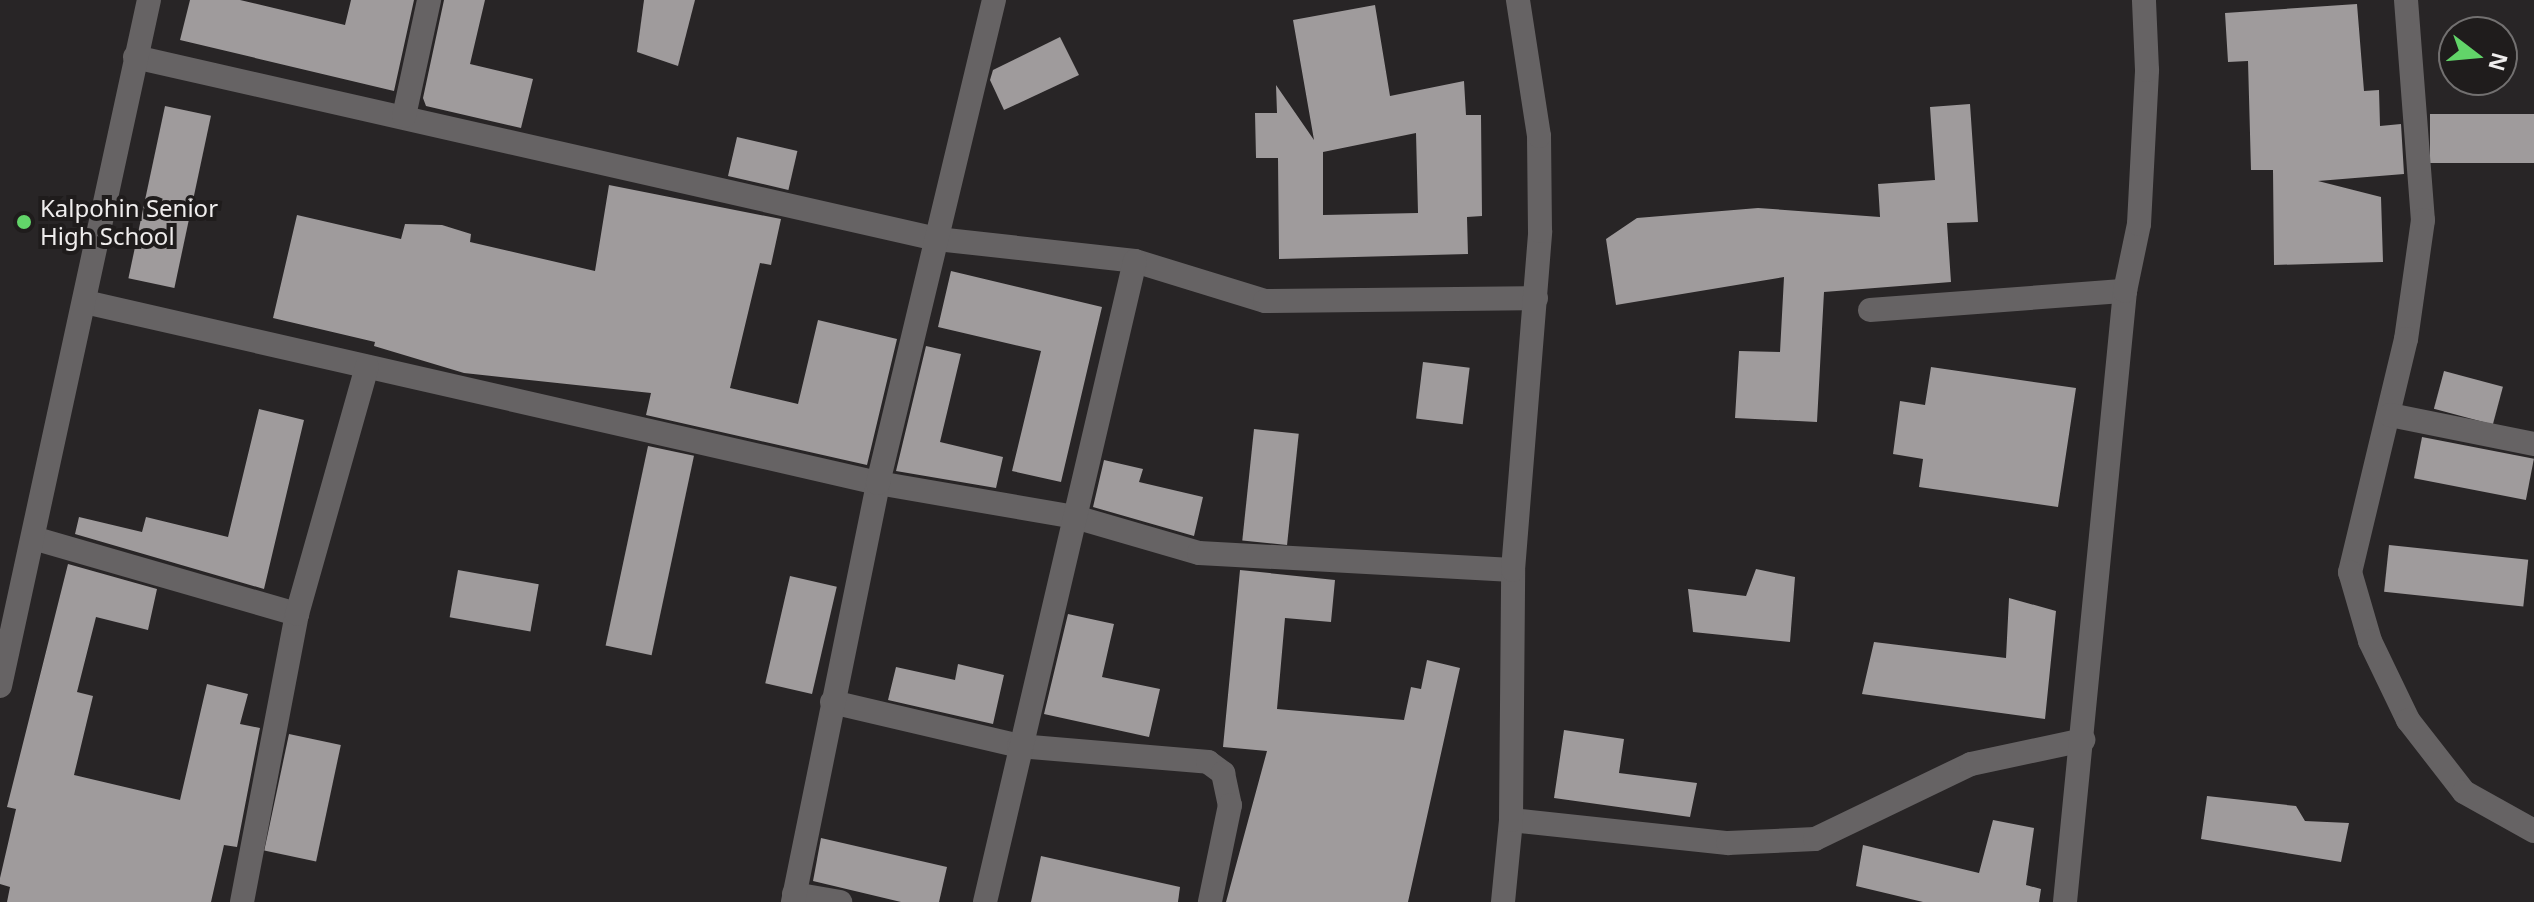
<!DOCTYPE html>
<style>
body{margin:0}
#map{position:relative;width:2534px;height:902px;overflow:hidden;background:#282526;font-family:"Noto Sans",sans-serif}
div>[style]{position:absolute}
.building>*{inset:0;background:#9f9b9c;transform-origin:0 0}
.street>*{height:24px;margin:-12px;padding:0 12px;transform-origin:12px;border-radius:12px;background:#666364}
.dots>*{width:22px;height:22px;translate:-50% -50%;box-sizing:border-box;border:4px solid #1f1c1c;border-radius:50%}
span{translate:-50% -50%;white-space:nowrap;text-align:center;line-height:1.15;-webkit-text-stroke:8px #1f1c1c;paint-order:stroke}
.poi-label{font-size:24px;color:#efeded}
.left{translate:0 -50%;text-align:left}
.north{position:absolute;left:2438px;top:16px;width:80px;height:80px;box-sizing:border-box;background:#1f1c1c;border:2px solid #727070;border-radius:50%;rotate:106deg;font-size:22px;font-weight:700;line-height:32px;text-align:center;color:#efeded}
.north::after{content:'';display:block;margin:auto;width:28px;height:36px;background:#62d469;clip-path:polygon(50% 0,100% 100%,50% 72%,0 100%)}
</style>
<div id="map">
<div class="building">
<div style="clip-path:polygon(190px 0,240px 0,345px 25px,351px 0,414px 0,394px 91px,180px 40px)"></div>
<div style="clip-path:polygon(444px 0,485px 0,470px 64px,533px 79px,521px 128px,426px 106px,423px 98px)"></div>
<div style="clip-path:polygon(644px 0,695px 0,678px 66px,637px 52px)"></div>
<div style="clip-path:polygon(2357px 4px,2364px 91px,2379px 90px,2380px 126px,2401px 124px,2404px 174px,2318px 181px,2381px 197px,2383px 262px,2274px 265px,2273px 170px,2251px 170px,2248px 61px,2228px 62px,2225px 13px)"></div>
<div style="clip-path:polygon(evenodd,1375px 5px,1390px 96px,1464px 81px,1466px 115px,1481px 115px,1482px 216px,1467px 217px,1468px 254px,1279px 259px,1278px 158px,1256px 158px,1255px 113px,1277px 113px,1276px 85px,1314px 140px,1293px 20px,1375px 5px,1416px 133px,1418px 213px,1323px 215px,1323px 152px,1416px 133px)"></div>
<div style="clip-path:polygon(1060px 37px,1079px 75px,1004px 110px,990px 80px,993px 70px)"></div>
<div style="clip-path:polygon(1970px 104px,1978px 222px,1947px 223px,1951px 282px,1824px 292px,1817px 422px,1735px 418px,1739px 351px,1780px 352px,1784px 277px,1616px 305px,1606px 239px,1637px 218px,1758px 208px,1880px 217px,1878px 184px,1935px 180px,1930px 107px)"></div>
<div style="left:165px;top:106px;width:47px;height:176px;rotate:12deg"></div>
<div style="left:2534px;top:114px;width:49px;height:104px;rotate:90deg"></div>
<div style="left:737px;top:137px;width:62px;height:40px;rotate:13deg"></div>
<div style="clip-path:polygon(609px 185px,781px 219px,771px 265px,760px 263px,730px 388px,798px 404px,818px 320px,897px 339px,867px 465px,646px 415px,651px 393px,464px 373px,374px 346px,375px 342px,273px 318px,297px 215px,401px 239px,405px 224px,442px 225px,471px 234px,470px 242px,595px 271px)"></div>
<div style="clip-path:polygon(951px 271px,1102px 307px,1061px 482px,1012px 471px,1041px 351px,938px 327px)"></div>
<div style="clip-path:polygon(926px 346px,961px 354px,940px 442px,1003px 457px,996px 488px,896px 471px)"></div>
<div style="left:1423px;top:362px;width:47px;height:57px;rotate:7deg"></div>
<div style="clip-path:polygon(1931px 367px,2076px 388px,2058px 507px,1919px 487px,1923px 459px,1893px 454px,1900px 401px,1925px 405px)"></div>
<div style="left:2444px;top:371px;width:61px;height:39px;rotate:15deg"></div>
<div style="clip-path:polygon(259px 409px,304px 420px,264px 589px,75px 534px,79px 517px,142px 532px,146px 517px,228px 537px)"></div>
<div style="left:1254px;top:429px;width:45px;height:112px;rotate:6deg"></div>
<div style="left:2422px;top:437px;width:114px;height:42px;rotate:11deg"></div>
<div style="left:648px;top:446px;width:47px;height:204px;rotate:12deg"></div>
<div style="clip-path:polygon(1104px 460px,1143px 469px,1139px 482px,1203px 497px,1194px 536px,1093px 507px)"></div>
<div style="left:2389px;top:545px;width:140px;height:47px;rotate:6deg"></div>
<div style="clip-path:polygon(68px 564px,157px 589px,148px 630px,96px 617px,77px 692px,93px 696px,74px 775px,180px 800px,207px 684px,248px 694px,240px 724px,260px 728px,237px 847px,224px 845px,211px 902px,7px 902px,10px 887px,0 884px,0 878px,16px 809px,7px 807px)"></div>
<div style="clip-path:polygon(1756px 569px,1795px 577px,1790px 642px,1693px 632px,1688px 589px,1746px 596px)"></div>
<div style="left:458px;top:570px;width:82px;height:48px;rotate:10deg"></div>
<div style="clip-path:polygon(1240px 570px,1335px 580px,1331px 622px,1285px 618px,1277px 709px,1404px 720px,1411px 687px,1421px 689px,1427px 660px,1460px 668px,1408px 902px,1226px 902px,1267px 751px,1223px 747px)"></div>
<div style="left:790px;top:576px;width:48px;height:110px;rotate:13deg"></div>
<div style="clip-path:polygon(2009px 598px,2056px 611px,2045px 719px,1862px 694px,1874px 642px,2006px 658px)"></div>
<div style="clip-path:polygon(1068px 614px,1114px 624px,1102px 677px,1160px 689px,1149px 737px,1044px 714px)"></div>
<div style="clip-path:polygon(958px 664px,1004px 675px,993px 724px,888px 700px,896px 667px,955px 680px)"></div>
<div style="clip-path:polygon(1564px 730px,1624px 739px,1619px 773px,1697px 783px,1690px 817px,1554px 798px)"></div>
<div style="left:289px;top:734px;width:53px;height:119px;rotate:12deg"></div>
<div style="clip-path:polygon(2207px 796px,2296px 806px,2305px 821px,2349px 823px,2341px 862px,2201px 839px)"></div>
<div style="clip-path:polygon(1993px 820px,2034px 828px,2026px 885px,2041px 889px,2039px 902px,1923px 902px,1856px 886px,1863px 845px,1979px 873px)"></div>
<div style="clip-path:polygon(821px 838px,947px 867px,939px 902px,901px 902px,813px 881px)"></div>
<div style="clip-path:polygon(1041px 856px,1180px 887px,1178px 902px,1031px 902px)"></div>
</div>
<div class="street">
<div style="left:2406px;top:0;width:221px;rotate:85.6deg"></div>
<div style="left:2423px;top:220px;width:120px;rotate:98.1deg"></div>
<div style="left:2406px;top:339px;width:240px;rotate:103.5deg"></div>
<div style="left:2350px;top:572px;width:72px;rotate:73.8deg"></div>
<div style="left:2370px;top:641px;width:88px;rotate:64.3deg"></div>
<div style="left:2408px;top:720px;width:91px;rotate:52.1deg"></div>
<div style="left:2464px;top:792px;width:80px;rotate:29.1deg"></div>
<div style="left:135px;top:57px;width:822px;rotate:12.79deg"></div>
<div style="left:937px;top:239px;width:199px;rotate:6.3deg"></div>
<div style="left:1135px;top:261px;width:136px;rotate:17.1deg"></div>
<div style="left:1265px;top:301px;width:271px;rotate:-0.6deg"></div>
<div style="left:404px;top:116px;width:119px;rotate:-77.8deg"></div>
<div style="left:85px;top:302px;width:813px;rotate:12.86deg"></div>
<div style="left:878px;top:483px;width:200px;rotate:9.8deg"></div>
<div style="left:1075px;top:517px;width:129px;rotate:16.2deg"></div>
<div style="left:1199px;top:553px;width:314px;rotate:3.1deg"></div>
<div style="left:1870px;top:310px;width:256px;rotate:-4.3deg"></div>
<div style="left:2390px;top:415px;width:147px;rotate:11.4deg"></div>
<div style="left:33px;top:538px;width:275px;rotate:16.1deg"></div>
<div style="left:0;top:686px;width:702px;rotate:-77.75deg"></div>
<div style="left:832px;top:702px;width:192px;rotate:13.2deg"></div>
<div style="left:1019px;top:746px;width:190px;rotate:4.8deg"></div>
<div style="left:1208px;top:762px;width:19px;rotate:36deg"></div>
<div style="left:1223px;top:773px;width:33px;rotate:78deg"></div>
<div style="left:1230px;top:805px;width:99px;rotate:101.7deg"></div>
<div style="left:1511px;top:820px;width:218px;rotate:6.1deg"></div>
<div style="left:1728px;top:843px;width:87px;rotate:-2.6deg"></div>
<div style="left:1815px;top:839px;width:173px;rotate:-25.7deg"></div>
<div style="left:1971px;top:764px;width:115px;rotate:-12.1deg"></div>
<div style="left:794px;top:894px;width:47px;rotate:9.9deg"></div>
<div style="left:242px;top:902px;width:293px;rotate:-79.2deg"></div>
<div style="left:297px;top:614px;width:257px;rotate:-74.2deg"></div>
<div style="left:793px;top:902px;width:428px;rotate:-78.5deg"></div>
<div style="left:878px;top:483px;width:497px;rotate:-76.5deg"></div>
<div style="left:985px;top:902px;width:658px;rotate:-76.83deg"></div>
<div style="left:1503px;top:902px;width:82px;rotate:-84.4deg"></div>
<div style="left:1511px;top:820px;width:250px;rotate:-89.5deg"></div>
<div style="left:1513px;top:570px;width:340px;rotate:-85.4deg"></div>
<div style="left:1540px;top:231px;width:95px;rotate:-90.6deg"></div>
<div style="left:1539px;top:136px;width:138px;rotate:-98.8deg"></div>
<div style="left:2065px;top:902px;width:614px;rotate:-84.39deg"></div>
<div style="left:2125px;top:291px;width:68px;rotate:-78.2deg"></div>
<div style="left:2139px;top:224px;width:154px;rotate:-87deg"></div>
<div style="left:2147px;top:70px;width:70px;rotate:-92.5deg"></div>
</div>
<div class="dots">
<div style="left:24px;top:222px;background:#62d469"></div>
</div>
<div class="poi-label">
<span class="left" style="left:40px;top:222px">Kalpohin Senior<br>High School</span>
</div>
<div class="north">N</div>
</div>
